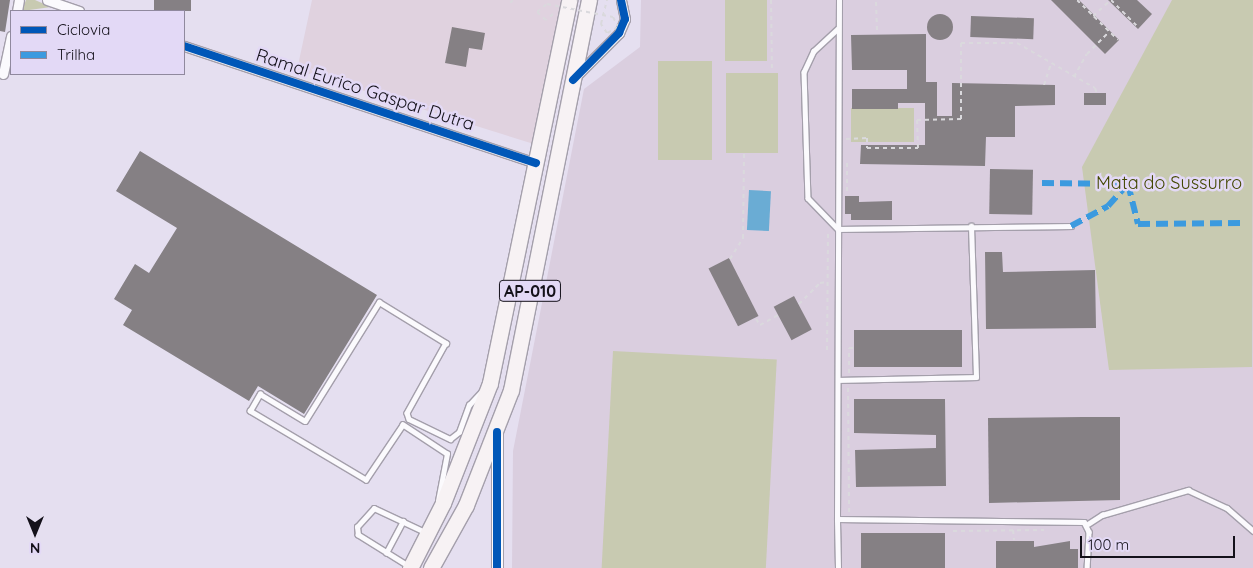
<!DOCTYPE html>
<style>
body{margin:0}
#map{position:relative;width:1253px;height:568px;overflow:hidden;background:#e5dff0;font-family:Quicksand,sans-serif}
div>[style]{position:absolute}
.education>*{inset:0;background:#dacedf}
.medical>*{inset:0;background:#e0d2df}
.green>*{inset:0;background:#c8cab1;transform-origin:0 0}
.water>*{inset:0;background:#6aacd4;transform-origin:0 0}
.building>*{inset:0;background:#858084;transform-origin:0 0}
.round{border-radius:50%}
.path>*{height:2px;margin-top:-1px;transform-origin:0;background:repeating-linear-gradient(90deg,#dad9dd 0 4px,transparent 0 8px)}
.roads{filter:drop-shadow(1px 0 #a49fab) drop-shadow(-1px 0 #a49fab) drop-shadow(0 1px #a49fab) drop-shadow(0 -1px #a49fab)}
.service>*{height:4.5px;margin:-2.25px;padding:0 2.25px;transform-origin:2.25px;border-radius:2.25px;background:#fbfafd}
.minor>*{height:9px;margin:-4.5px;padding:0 4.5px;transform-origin:4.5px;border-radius:4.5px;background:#fbfafd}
.tertiary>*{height:11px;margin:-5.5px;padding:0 5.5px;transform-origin:5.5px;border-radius:5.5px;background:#fbfafd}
.primary>*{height:15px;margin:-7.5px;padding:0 7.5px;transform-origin:7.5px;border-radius:7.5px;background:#f7f2f4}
.path-bridge>*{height:2px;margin-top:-1px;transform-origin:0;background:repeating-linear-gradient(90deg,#dad9dd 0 4px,transparent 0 8px)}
.quiet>*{height:6px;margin-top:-3px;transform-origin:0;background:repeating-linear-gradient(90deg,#3b9adf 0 12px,transparent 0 18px)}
.cycleway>*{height:8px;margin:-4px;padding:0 4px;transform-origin:4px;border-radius:4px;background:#0057b8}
span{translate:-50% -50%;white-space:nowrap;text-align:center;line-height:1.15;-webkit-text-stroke:5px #e3d9f6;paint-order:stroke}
.shield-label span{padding:1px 4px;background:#e3d9f6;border:1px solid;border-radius:4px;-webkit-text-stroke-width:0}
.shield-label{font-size:16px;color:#14111a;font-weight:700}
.street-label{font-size:18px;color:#14111a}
.park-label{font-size:18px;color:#434800}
.legend{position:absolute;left:10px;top:10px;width:175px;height:65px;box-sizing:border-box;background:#e3d9f6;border:1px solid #90899e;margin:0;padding:6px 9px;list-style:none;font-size:15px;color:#14111a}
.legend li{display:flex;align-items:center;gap:10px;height:25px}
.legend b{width:25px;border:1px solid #90899e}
.north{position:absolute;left:10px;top:508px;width:50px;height:50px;-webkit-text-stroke:4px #e3d9f6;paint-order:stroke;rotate:180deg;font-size:14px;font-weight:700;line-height:20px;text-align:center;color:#14111a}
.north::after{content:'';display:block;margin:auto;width:18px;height:22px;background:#14111a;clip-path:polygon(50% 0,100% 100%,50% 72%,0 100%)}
.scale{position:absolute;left:1080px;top:536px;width:155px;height:22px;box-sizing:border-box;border:2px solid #14111a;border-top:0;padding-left:6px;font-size:15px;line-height:18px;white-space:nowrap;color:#14111a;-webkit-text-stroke:4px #e3d9f6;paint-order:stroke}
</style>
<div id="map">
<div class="education">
<div style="clip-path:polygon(641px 0,1253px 0,1253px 568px,512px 568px,513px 451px,584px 89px,640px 47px)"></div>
</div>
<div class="medical">
<div style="clip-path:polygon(312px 0,562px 0,537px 145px,297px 70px)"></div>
</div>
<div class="green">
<div style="clip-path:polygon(26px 0,35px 0,51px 7px,22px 11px)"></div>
<div style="left:725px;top:0;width:42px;height:61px"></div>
<div style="clip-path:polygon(1172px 0,1253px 0,1252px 367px,1109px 370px,1082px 167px)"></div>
<div style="left:712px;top:61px;width:99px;height:54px;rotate:90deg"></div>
<div style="left:726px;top:73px;width:52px;height:80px"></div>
<div style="left:851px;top:108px;width:63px;height:34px"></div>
<div style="left:613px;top:351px;width:164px;height:218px;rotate:3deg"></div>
</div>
<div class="water">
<div style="left:749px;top:190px;width:22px;height:40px;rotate:3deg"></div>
</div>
<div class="building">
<div style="clip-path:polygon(0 0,10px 0,5px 32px,0 31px)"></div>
<div style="left:154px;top:0;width:37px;height:11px"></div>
<div style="clip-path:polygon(1051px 0,1079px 0,1119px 40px,1105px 54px)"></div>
<div style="clip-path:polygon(1108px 0,1137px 0,1152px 14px,1138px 29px)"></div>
<div class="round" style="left:927px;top:14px;width:26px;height:26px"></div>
<div style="left:971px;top:16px;width:63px;height:21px;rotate:2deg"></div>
<div style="clip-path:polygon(452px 27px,485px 33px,482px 50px,469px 48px,466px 67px,445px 63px)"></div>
<div style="clip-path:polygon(926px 34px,926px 82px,937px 82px,937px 116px,952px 116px,952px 83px,1055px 85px,1055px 105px,1015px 106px,1015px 137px,986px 137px,985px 166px,860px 164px,861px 145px,925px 145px,925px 103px,898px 103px,898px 109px,852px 109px,852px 89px,907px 89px,907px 70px,852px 70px,851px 35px)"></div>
<div style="left:1106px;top:93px;width:12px;height:22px;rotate:90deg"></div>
<div style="clip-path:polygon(140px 151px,377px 295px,304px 414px,258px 386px,249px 401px,123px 325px,132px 310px,114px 299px,135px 264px,149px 273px,177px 228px,116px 191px)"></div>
<div style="left:990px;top:169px;width:43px;height:45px;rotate:1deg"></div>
<div style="clip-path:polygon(845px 196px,859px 196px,859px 202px,892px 201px,892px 220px,851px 220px,851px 214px,845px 214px)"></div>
<div style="clip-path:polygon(985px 252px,1002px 252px,1003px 272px,1095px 270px,1096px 328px,986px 329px)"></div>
<div style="left:729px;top:258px;width:65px;height:23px;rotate:63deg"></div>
<div style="left:794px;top:296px;width:38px;height:23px;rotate:62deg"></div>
<div style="left:962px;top:330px;width:37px;height:108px;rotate:90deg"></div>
<div style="clip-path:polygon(854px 399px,945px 399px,946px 486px,856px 487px,855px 450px,936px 448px,936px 435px,854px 433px)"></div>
<div style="clip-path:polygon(1083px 417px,1120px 417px,1120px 500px,989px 503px,988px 418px)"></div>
<div style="left:861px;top:533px;width:84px;height:35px"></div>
<div style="clip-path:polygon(996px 541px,1034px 541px,1034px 547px,1070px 541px,1070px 549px,1078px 549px,1078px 568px,996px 568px)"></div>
</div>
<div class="path">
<div style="left:771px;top:0;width:71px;rotate:89.2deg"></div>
<div style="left:1077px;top:0;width:57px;rotate:44.3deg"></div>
<div style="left:1111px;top:0;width:37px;rotate:45deg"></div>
<div style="left:876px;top:2px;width:31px;rotate:88deg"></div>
<div style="left:510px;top:3px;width:4px;rotate:-45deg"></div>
<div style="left:1093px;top:16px;width:24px;rotate:-42deg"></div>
<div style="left:601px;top:24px;width:25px;rotate:-76deg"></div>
<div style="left:1074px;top:77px;width:26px;rotate:-61deg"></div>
<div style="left:1087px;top:54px;width:31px;rotate:-45deg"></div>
<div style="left:1044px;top:85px;width:22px;rotate:-72deg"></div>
<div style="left:846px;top:139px;width:21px;rotate:-3deg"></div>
<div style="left:867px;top:138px;width:10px;rotate:90deg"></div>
<div style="left:867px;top:148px;width:51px"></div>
<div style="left:918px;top:148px;width:28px;rotate:-92deg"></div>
<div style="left:917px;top:120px;width:44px;rotate:-1.3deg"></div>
<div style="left:961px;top:119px;width:76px;rotate:-90deg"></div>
<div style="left:961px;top:43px;width:56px"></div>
<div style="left:1017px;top:43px;width:90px;rotate:30deg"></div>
<div style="left:1095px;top:88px;width:6px;rotate:72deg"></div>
<div style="left:847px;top:163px;width:29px;rotate:90deg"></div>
<div style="left:730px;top:259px;width:25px;rotate:-58deg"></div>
<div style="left:743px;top:238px;width:84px;rotate:-89.3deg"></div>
<div style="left:799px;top:304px;width:30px;rotate:-45deg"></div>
<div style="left:820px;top:283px;width:7px;rotate:-8deg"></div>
<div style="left:756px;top:319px;width:7px;rotate:56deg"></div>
<div style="left:760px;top:325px;width:21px;rotate:-29deg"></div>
<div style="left:827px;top:350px;width:119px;rotate:-89.5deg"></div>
<div style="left:849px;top:373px;width:25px;rotate:-90deg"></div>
<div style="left:849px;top:348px;width:4px"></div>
<div style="left:848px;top:388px;width:124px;rotate:89.5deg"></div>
<div style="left:1013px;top:530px;width:10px;rotate:84deg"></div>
<div style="left:953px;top:531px;width:91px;rotate:-0.6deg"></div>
</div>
<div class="roads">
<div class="service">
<div style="left:838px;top:29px;width:33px;rotate:137deg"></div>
<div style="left:814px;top:51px;width:23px;rotate:115deg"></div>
<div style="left:804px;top:72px;width:126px;rotate:88.2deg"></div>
<div style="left:808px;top:198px;width:43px;rotate:45.9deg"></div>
<div style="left:838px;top:229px;width:233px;rotate:-0.7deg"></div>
<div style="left:838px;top:380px;width:138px;rotate:-1.2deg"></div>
<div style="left:976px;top:377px;width:151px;rotate:-91.9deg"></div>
<div style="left:438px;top:501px;width:48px;rotate:-79.2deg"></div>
<div style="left:447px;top:454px;width:53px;rotate:-146.6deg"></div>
<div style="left:403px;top:425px;width:66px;rotate:123.9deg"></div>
<div style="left:366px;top:480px;width:135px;rotate:-149.3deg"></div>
<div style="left:250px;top:411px;width:20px;rotate:-60deg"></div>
<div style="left:260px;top:394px;width:52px;rotate:31deg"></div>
<div style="left:305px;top:421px;width:140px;rotate:-58.1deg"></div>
<div style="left:379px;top:302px;width:79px;rotate:31.5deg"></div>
<div style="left:446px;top:343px;width:80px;rotate:119.1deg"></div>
<div style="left:407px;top:413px;width:6px;rotate:72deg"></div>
<div style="left:409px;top:419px;width:46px;rotate:26deg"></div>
<div style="left:450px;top:439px;width:11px;rotate:-38deg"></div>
<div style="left:459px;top:432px;width:29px;rotate:-70deg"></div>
<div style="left:469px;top:405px;width:18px;rotate:-47deg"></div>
<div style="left:837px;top:519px;width:519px;rotate:-89.78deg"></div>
<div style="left:1088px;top:524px;width:17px;rotate:-33deg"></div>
<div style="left:1102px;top:515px;width:90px;rotate:-16.2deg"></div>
<div style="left:1188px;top:490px;width:43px;rotate:24.8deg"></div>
<div style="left:1227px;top:508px;width:35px;rotate:41deg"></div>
<div style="left:386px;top:553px;width:36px;rotate:-62deg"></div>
<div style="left:408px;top:566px;width:59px;rotate:-148.2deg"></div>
<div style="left:358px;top:535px;width:8px;rotate:-97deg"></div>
<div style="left:357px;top:527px;width:25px;rotate:-48deg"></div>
<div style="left:374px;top:508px;width:56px;rotate:25.2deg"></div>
<div style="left:838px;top:568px;width:49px;rotate:-91.2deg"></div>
<div style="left:837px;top:519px;width:247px;rotate:0.7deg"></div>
<div style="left:1084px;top:522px;width:11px;rotate:63deg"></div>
<div style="left:1089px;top:532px;width:36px;rotate:93deg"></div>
</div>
<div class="minor">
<div style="left:47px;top:0;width:34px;rotate:19deg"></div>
<div style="left:17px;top:11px;width:11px;rotate:-80deg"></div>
<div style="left:184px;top:46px;width:371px;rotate:18.4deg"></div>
<div style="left:3px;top:74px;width:39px;rotate:-78deg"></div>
<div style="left:576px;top:76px;width:61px;rotate:-45deg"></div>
<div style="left:619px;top:33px;width:15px;rotate:-67deg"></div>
<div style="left:625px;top:19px;width:19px;rotate:-102deg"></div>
</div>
<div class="tertiary">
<div style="left:497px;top:568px;width:136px;rotate:-90deg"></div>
</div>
<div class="primary">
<div style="left:410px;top:568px;width:73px;rotate:-63.1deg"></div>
<div style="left:443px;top:503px;width:129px;rotate:-68.6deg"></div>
<div style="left:490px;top:383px;width:391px;rotate:-78.3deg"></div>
<div style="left:431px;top:568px;width:72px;rotate:-60.9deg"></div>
<div style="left:466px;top:505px;width:123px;rotate:-68.6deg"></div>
<div style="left:511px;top:390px;width:398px;rotate:-78.7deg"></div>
</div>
</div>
<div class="path-bridge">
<div style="left:553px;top:14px;width:9px;rotate:139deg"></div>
<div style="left:546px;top:20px;width:12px;rotate:-138deg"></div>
<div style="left:537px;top:12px;width:13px;rotate:-39deg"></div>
<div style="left:547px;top:4px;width:67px;rotate:11.1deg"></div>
<div style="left:613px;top:17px;width:11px;rotate:63deg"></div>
<div style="left:618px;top:27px;width:13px;rotate:151deg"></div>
<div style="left:607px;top:33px;width:11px;rotate:-124deg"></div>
</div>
<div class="quiet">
<div style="left:1042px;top:183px;width:86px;rotate:0.7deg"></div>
<div style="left:1128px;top:184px;width:41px;rotate:76deg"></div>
<div style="left:1138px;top:224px;width:103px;rotate:-0.6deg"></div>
<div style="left:1071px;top:226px;width:42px;rotate:-28.4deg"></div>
<div style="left:1108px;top:206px;width:30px;rotate:-48deg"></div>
</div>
<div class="cycleway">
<div style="left:184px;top:46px;width:371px;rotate:18.4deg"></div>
<div style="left:573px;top:80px;width:66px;rotate:-45.6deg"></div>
<div style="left:619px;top:33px;width:15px;rotate:-67deg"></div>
<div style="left:625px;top:19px;width:19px;rotate:-102deg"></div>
<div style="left:497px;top:568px;width:136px;rotate:-90deg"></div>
</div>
<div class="shield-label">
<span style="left:530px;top:291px">AP-010</span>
</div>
<div class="street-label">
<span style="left:365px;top:90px;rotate:18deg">Ramal Eurico Gaspar Dutra</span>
</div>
<div class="park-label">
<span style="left:1169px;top:183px">Mata do Sussurro</span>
</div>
<ul class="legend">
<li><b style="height:6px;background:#0057b8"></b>Ciclovia</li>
<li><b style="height:6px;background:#3b9adf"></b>Trilha</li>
</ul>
<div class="north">N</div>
<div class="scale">100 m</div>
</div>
